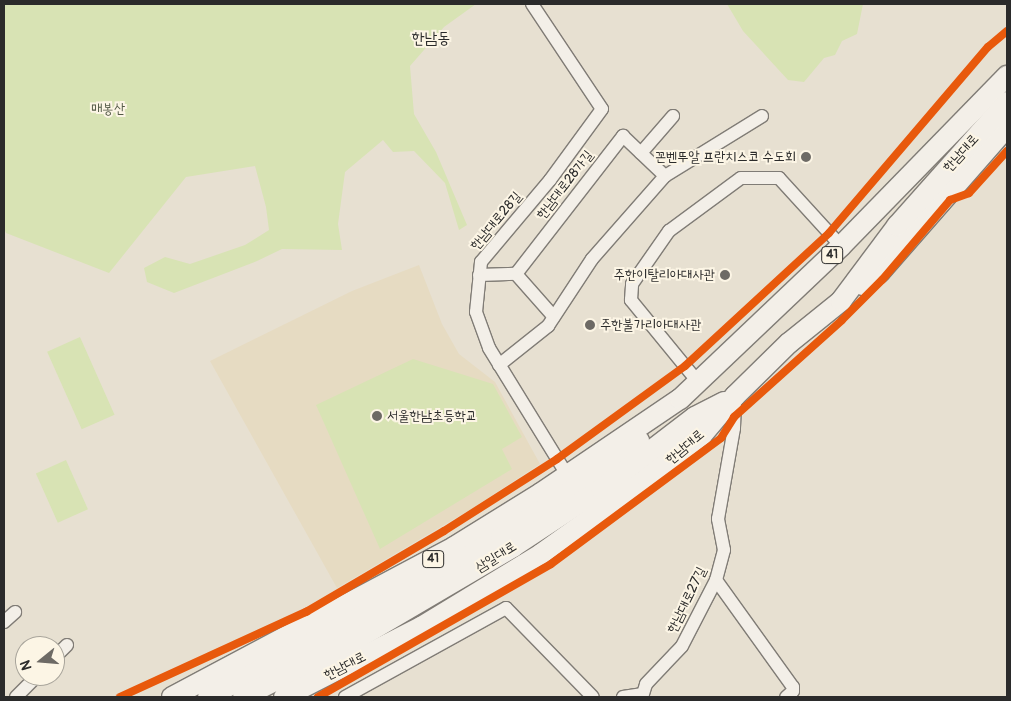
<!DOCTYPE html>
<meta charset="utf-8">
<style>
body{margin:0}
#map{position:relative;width:1011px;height:701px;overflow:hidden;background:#e7e0d1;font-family:Pangolin,"Poor Story",sans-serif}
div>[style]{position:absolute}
.built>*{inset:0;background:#e6dbc2}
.green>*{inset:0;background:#d8e3b4;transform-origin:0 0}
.roads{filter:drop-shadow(1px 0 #807c76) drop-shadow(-1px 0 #807c76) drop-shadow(0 1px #807c76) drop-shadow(0 -1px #807c76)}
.minor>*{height:12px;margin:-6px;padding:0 6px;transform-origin:6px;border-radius:6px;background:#f3efe8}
.primary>*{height:20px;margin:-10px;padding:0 10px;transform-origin:10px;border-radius:10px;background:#f3efe8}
.cycleway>*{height:8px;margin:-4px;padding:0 4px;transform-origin:4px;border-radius:4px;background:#e8590c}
.dots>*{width:14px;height:14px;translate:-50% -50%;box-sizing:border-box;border:2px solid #fcf5e5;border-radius:50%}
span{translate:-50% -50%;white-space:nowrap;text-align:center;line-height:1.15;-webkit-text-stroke:4px #fcf5e5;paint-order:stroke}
.shield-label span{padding:1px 4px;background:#fcf5e5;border:1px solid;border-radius:4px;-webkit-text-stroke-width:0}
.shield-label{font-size:12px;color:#2b2b2b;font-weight:700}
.park-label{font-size:14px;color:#535a47}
.street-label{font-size:14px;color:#2b2b2b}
.poi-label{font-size:14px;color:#2b2b2b}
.right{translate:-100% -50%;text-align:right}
.left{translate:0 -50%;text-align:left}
.quarter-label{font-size:16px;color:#2b2b2b}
.frame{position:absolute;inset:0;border:5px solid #2b2b2b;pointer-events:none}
.north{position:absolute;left:15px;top:636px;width:50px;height:50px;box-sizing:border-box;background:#fcf5e5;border:1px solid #a8a49b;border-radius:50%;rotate:253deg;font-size:14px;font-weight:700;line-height:20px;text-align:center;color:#2b2b2b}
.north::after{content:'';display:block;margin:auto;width:18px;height:22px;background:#6d6a65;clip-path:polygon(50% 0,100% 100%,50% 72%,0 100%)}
</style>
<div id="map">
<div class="built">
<div style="clip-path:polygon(419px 265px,442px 324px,459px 354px,495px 382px,540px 464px,471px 509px,337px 588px,210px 361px,352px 291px)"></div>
</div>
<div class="green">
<div style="clip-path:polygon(4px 4px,476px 4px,444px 27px,410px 66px,414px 114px,436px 152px,467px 225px,459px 230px,445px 183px,414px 151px,393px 152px,383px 140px,345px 172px,338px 224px,342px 250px,282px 249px,257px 261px,174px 293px,147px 282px,144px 268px,165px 257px,190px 264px,245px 245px,269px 230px,266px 207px,255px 166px,186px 177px,109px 273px,6px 233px,4px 228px)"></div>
<div style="clip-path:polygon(727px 4px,863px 4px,857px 34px,842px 41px,835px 55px,824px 58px,804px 82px,788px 80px,743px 31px)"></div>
<div style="left:80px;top:337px;width:85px;height:36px;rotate:66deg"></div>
<div style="clip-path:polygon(413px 359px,493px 384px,522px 437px,502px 449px,512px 469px,380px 549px,316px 405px)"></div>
<div style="left:66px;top:460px;width:54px;height:33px;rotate:66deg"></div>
</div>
<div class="roads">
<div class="minor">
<div style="left:532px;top:4px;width:126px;rotate:56.3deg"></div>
<div style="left:602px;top:109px;width:88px;rotate:126.2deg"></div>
<div style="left:550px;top:180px;width:107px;rotate:130.1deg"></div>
<div style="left:481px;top:262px;width:50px;rotate:95.7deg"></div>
<div style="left:476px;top:312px;width:38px;rotate:70deg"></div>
<div style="left:489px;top:348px;width:149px;rotate:58.4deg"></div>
<div style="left:641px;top:153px;width:49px;rotate:-49.1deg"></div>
<div style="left:516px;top:274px;width:175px;rotate:-52.2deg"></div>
<div style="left:623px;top:136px;width:58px;rotate:43.6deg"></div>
<div style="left:479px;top:275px;width:37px;rotate:-2deg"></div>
<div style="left:516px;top:274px;width:57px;rotate:48.5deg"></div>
<div style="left:499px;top:365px;width:63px;rotate:-38.5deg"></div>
<div style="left:548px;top:326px;width:80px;rotate:-56.7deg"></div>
<div style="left:592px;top:259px;width:111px;rotate:-48.7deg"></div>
<div style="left:665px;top:176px;width:114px;rotate:-31.7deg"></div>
<div style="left:698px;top:382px;width:106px;rotate:-129.3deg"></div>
<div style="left:631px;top:300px;width:16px;rotate:-86deg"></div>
<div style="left:632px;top:284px;width:65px;rotate:-55.1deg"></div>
<div style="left:669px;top:231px;width:89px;rotate:-36.4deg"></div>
<div style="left:741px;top:178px;width:38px"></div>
<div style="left:779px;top:178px;width:92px;rotate:47.6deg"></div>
<div style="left:716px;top:580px;width:132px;rotate:54.3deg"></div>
<div style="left:793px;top:687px;width:4px;rotate:90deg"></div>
<div style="left:793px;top:691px;width:9px;rotate:139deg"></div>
<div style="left:4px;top:622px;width:15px;rotate:-42deg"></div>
<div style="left:55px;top:657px;width:17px;rotate:-45deg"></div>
<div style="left:16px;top:697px;width:30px;rotate:-45deg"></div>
<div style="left:345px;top:697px;width:184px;rotate:-28.9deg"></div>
<div style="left:506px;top:608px;width:124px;rotate:45.7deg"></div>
<div style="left:623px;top:697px;width:20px;rotate:-9deg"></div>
<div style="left:643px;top:694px;width:10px;rotate:-73deg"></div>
<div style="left:646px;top:684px;width:52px;rotate:-46.5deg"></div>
<div style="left:682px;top:646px;width:74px;rotate:-62.7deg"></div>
<div style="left:716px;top:580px;width:31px;rotate:-75deg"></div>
<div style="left:724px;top:550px;width:32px;rotate:-101deg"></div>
<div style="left:718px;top:519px;width:92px;rotate:-80deg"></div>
<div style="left:734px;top:428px;width:31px;rotate:-88deg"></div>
</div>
<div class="primary">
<div style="left:863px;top:285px;width:21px;rotate:-37deg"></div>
<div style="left:880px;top:272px;width:193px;rotate:-48.8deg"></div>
<div style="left:172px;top:697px;width:319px;rotate:-28deg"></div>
<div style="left:454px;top:547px;width:102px;rotate:-31.8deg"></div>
<div style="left:541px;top:493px;width:168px;rotate:-34.1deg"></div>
<div style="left:680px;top:399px;width:222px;rotate:-43.5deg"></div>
<div style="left:841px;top:246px;width:238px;rotate:-45.7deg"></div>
<div style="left:208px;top:697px;width:238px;rotate:-27.7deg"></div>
<div style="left:419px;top:586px;width:96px;rotate:-30.9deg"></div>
<div style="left:501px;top:537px;width:105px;rotate:-33.4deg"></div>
<div style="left:589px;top:479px;width:63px;rotate:-37.2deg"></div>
<div style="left:243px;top:697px;width:123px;rotate:-27deg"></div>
<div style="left:353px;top:641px;width:186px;rotate:-30.4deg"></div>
<div style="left:513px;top:547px;width:105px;rotate:-33.4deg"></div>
<div style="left:601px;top:489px;width:118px;rotate:-37.5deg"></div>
<div style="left:695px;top:417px;width:33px;rotate:-27deg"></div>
<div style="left:284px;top:697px;width:154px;rotate:-27.1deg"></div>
<div style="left:421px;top:627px;width:140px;rotate:-31.3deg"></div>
<div style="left:541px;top:554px;width:130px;rotate:-35.6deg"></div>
<div style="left:647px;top:478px;width:70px;rotate:-38deg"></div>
<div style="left:702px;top:435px;width:51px;rotate:-49.8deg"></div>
<div style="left:735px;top:396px;width:76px;rotate:-44.5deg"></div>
<div style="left:789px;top:343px;width:67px;rotate:-38.9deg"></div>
<div style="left:841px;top:301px;width:94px;rotate:-53.3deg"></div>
<div style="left:897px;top:226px;width:166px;rotate:-48.4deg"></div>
</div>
</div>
<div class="cycleway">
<div style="left:120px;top:697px;width:205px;rotate:-24.6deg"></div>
<div style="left:306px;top:612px;width:160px;rotate:-30.4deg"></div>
<div style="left:444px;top:531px;width:134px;rotate:-32.5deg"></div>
<div style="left:557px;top:459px;width:158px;rotate:-36deg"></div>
<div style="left:685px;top:366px;width:196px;rotate:-42.7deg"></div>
<div style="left:829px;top:233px;width:245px;rotate:-49.5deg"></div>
<div style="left:988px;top:47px;width:25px;rotate:-40deg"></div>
<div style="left:318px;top:697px;width:268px;rotate:-29.7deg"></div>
<div style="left:551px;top:564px;width:212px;rotate:-36.5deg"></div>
<div style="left:721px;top:438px;width:25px;rotate:-58deg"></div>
<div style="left:734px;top:417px;width:145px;rotate:-41.9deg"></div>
<div style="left:842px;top:320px;width:57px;rotate:-45deg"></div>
<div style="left:882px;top:280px;width:105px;rotate:-49.6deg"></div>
<div style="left:950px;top:200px;width:20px;rotate:-20deg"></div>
<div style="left:969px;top:193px;width:57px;rotate:-47.9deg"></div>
</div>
<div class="dots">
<div style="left:806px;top:157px;background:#6d6a65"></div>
<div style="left:725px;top:275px;background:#6d6a65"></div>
<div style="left:590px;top:325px;background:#6d6a65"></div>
<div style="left:377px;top:416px;background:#6d6a65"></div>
</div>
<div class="shield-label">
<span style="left:832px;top:255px">41</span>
<span style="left:433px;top:559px">41</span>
</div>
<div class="park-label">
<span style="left:108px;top:109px">매봉산</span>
</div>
<div class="street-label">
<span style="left:961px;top:153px;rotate:-48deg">한남대로</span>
<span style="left:565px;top:185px;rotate:-52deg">한남대로28가길</span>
<span style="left:496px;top:221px;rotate:-50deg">한남대로28길</span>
<span style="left:685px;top:447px;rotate:-40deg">한남대로</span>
<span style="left:496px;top:557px;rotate:-32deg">삼일대로</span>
<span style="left:687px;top:600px;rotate:-64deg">한남대로27길</span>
<span style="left:345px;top:666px;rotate:-27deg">한남대로</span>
</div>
<div class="poi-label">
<span class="right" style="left:796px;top:157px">꼰벤뚜알 프란치스코 수도회</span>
<span class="right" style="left:715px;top:275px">주한이탈리아대사관</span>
<span class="left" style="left:600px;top:325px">주한불가리아대사관</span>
<span class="left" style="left:387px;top:416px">서울한남초등학교</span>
</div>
<div class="quarter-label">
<span style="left:431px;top:38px">한남동</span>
</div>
<div class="frame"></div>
<div class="north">N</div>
</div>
